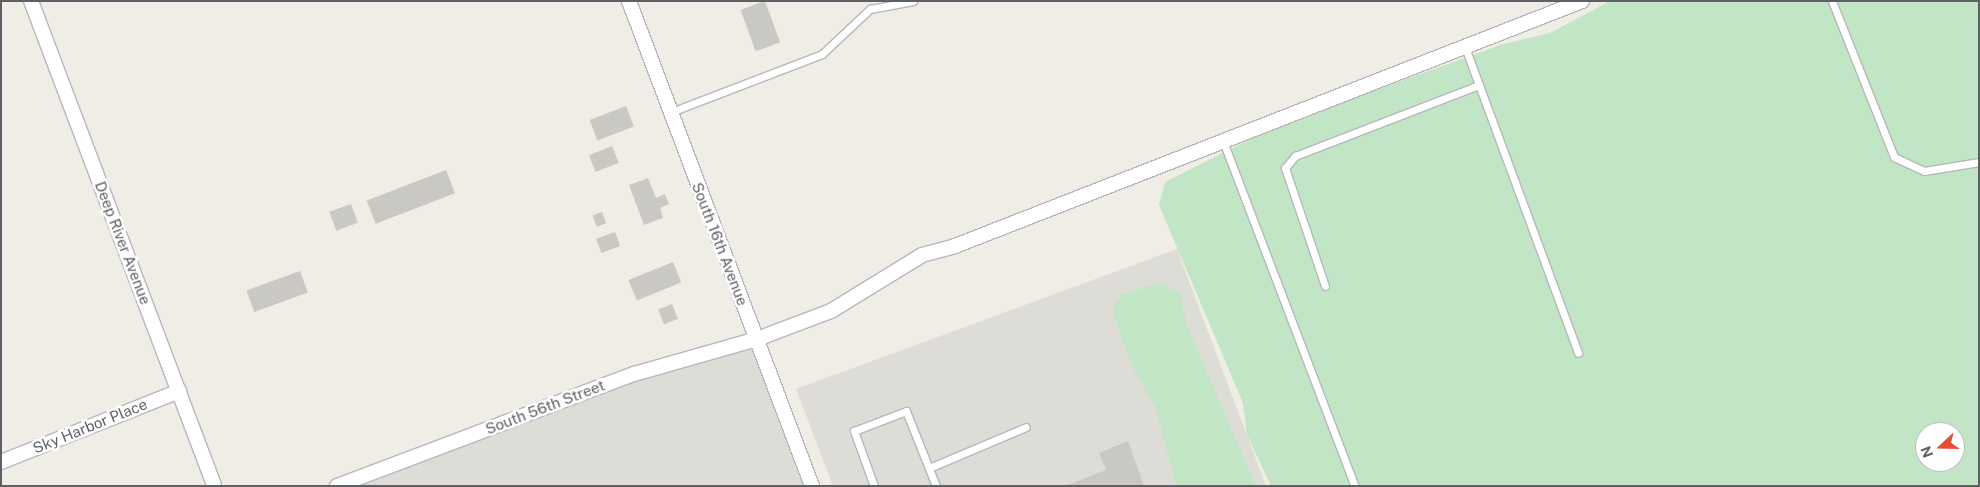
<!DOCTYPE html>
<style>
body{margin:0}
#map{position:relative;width:1980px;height:487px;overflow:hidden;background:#efede5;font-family:"Public Sans",sans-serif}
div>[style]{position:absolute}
.industrial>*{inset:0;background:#dedcd7}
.green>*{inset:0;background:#c2e6c5}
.building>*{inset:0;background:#cac8c2;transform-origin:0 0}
.roads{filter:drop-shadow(1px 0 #b5b7bb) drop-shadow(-1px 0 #b5b7bb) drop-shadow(0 1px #b5b7bb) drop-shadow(0 -1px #b5b7bb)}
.service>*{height:7px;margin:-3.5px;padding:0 3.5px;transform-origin:3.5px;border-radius:3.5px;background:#fff}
.minor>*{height:14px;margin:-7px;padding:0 7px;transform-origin:7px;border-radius:7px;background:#fff}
span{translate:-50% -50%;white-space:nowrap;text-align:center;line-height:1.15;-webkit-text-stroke:5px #fff;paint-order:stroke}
.street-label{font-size:15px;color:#5d6065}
.frame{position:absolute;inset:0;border:2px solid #5d6065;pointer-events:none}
.north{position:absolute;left:1915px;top:422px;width:50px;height:50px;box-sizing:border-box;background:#fff;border:1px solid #bebfc1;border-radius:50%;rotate:249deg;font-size:14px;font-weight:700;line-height:20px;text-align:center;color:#5d6065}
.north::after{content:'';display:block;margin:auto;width:18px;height:22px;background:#e74f32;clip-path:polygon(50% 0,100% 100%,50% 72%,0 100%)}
</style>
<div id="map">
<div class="industrial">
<div style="clip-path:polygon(1177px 249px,1266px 486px,833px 486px,796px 389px)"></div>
<div style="clip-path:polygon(755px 348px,805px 486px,361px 486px,633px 382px)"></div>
</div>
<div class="green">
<div style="clip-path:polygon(evenodd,1610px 1px,1979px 1px,1979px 486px,1271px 486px,1247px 435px,1243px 403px,1159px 205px,1165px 182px,1253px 138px,1311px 114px,1500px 45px,1550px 33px,1610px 1px,1925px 432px,1955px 432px,1955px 462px,1925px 462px,1925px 432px)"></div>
<div style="clip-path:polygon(1158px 283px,1180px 293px,1187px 326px,1256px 486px,1176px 486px,1156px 409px,1131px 364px,1112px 309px,1121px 295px)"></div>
</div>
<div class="building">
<div style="left:765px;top:1px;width:44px;height:26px;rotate:70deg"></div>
<div style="left:626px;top:106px;width:22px;height:39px;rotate:69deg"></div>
<div style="left:612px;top:146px;width:18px;height:25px;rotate:68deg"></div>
<div style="left:446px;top:170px;width:25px;height:85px;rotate:69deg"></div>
<div style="clip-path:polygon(648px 178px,656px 198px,665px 194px,669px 204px,660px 208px,663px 218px,644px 225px,629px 185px)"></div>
<div style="left:351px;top:204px;width:20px;height:23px;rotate:70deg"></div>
<div style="left:602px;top:212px;width:12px;height:10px;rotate:70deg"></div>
<div style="left:615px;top:232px;width:15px;height:20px;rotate:70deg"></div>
<div style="left:673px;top:262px;width:22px;height:48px;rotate:68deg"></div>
<div style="left:300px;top:271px;width:23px;height:57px;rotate:70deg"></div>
<div style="left:672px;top:304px;width:16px;height:15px;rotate:68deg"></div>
<div style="clip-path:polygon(1128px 441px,1144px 486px,1065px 486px,1106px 470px,1099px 453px)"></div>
</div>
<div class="roads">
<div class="service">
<div style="left:1832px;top:1px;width:168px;rotate:68.3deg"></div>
<div style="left:1894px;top:157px;width:33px;rotate:25deg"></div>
<div style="left:1924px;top:171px;width:56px;rotate:-9.3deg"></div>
<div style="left:1465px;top:47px;width:326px;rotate:69.7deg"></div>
<div style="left:671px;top:112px;width:162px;rotate:-21deg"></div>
<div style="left:822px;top:54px;width:66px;rotate:-43.2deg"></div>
<div style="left:870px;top:9px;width:44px;rotate:-10.5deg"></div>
<div style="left:1223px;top:141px;width:369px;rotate:69.1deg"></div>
<div style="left:1325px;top:286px;width:125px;rotate:-108.7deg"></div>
<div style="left:1285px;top:168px;width:16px;rotate:-50deg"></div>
<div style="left:1295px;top:156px;width:197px;rotate:-21.1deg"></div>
<div style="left:929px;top:468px;width:105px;rotate:-22.9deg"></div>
<div style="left:874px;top:486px;width:59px;rotate:-110deg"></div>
<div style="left:854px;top:431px;width:56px;rotate:-21deg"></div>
<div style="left:906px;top:411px;width:81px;rotate:68.2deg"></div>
</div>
<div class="minor">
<div style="left:31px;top:1px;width:517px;rotate:69.29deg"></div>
<div style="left:629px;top:1px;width:518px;rotate:69.33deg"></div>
<div style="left:1px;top:462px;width:192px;rotate:-21.7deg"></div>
<div style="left:337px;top:486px;width:317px;rotate:-20.7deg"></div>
<div style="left:634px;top:374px;width:128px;rotate:-15.9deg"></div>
<div style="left:757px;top:339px;width:79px;rotate:-20.7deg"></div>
<div style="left:831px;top:311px;width:107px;rotate:-31.6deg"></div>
<div style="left:922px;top:255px;width:34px;rotate:-15deg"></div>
<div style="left:955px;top:246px;width:673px;rotate:-21.34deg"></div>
</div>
</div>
<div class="street-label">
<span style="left:123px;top:243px;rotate:69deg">Deep River Avenue</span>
<span style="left:720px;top:244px;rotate:69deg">South 16th Avenue</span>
<span style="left:545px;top:407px;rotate:-21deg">South 56th Street</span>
<span style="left:90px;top:426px;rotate:-22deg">Sky Harbor Place</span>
</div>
<div class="frame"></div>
<div class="north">N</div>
</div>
